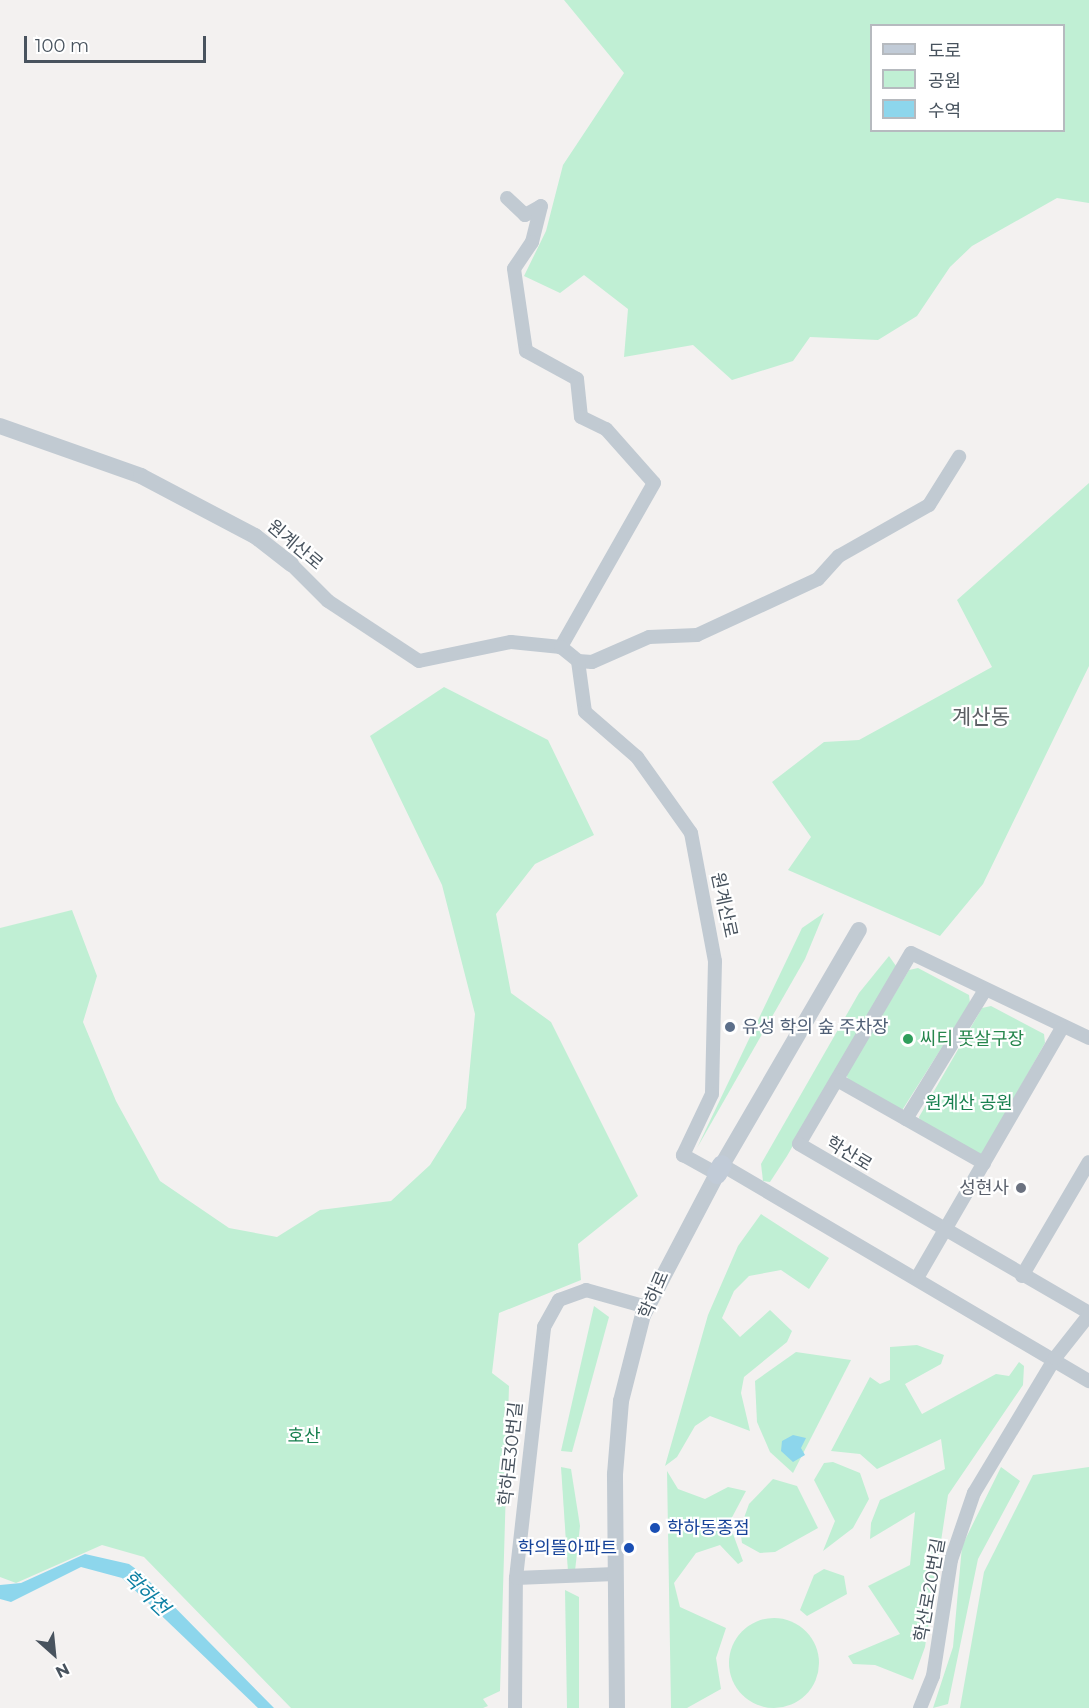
<!DOCTYPE html>
<meta charset="utf-8">
<style>
body{margin:0}
#map{position:relative;width:1089px;height:1708px;overflow:hidden;background:#f3f1f0;font-family:Montserrat,"Noto Sans KR",sans-serif}
div>[style]{position:absolute}
.green>*{inset:0;background:#c0efd4}
.round{border-radius:50%}
.water>*{inset:0;background:#8dd6ec}
.minor>*{height:14px;margin:-7px;padding:0 7px;transform-origin:7px;border-radius:7px;background:#c1cad2}
.tertiary>*{height:16px;margin:-8px;padding:0 8px;transform-origin:8px;border-radius:8px;background:#c1cad2}
.secondary>*{height:20px;margin:-10px;padding:0 10px;transform-origin:10px;border-radius:10px;background:#c1cbd7}
.dots>*{width:16px;height:16px;translate:-50% -50%;box-sizing:border-box;border:3px solid #fff;border-radius:50%}
span{translate:-50% -50%;white-space:nowrap;text-align:center;line-height:1.15;-webkit-text-stroke:4.5px #fff;paint-order:stroke}
.street-label{font-size:18px;color:#48535e}
.service-label{font-size:18px;color:#4e5e75}
.left{translate:0 -50%;text-align:left}
.leisure-label{font-size:18px;color:#27864d}
.park-label{font-size:18px;color:#18804f}
.worship-label{font-size:18px;color:#5b616d}
.right{translate:-100% -50%;text-align:right}
.transit-label{font-size:18px;color:#164399}
.water-label{font-size:20px;color:#0d80a4;font-style:italic}
.quarter-label{font-size:21px;color:#5d6065}
.legend{position:absolute;left:870px;top:24px;width:195px;height:108px;box-sizing:border-box;background:#fff;border:2px solid #b6babf;margin:0;padding:8px 10px;list-style:none;font-size:18px;color:#48535e}
.legend li{display:flex;align-items:center;gap:12px;height:30px}
.legend b{width:30px;border:2px solid #b6babf}
.north{position:absolute;left:24px;top:1624px;width:60px;height:60px;-webkit-text-stroke:4px #fff;paint-order:stroke;rotate:153deg;font-size:16px;font-weight:700;line-height:24px;text-align:center;color:#48535e}
.north::after{content:'';display:block;margin:auto;width:21px;height:27px;background:#48535e;clip-path:polygon(50% 0,100% 100%,50% 72%,0 100%)}
.scale{position:absolute;left:24px;top:36px;width:182px;height:27px;box-sizing:border-box;border:3px solid #48535e;border-top:0;padding-left:8px;font-size:18px;line-height:21px;white-space:nowrap;color:#48535e;-webkit-text-stroke:4px #fff;paint-order:stroke}
</style>
<div id="map">
<div class="green">
<div style="clip-path:polygon(evenodd,564px 0,1089px 0,1089px 203px,1057px 198px,972px 246px,950px 267px,917px 316px,878px 340px,810px 337px,793px 361px,732px 380px,693px 345px,624px 357px,628px 309px,584px 275px,560px 293px,524px 276px,546px 231px,563px 165px,624px 73px,564px 0,872px 26px,1064px 26px,1064px 130px,872px 130px,872px 26px)"></div>
<div style="clip-path:polygon(1089px 483px,1089px 666px,983px 884px,940px 936px,788px 870px,811px 837px,772px 782px,824px 742px,859px 740px,992px 667px,957px 600px)"></div>
<div style="clip-path:polygon(444px 687px,548px 740px,594px 835px,535px 864px,496px 914px,511px 993px,551px 1022px,638px 1196px,578px 1244px,581px 1280px,499px 1313px,492px 1373px,509px 1386px,500px 1691px,483px 1699px,488px 1706px,483px 1708px,291px 1708px,144px 1557px,102px 1545px,16px 1583px,0 1577px,0 928px,72px 910px,97px 976px,83px 1022px,116px 1101px,160px 1181px,229px 1228px,277px 1237px,320px 1210px,391px 1201px,430px 1165px,466px 1108px,475px 1014px,442px 885px,370px 736px)"></div>
<div style="clip-path:polygon(824px 913px,805px 959px,697px 1148px,802px 928px)"></div>
<div style="clip-path:polygon(889px 956px,896px 966px,787px 1156px,770px 1182px,763px 1181px,761px 1164px,859px 993px)"></div>
<div style="clip-path:polygon(918px 968px,969px 995px,970px 1003px,901px 1112px,850px 1082px,846px 1075px,909px 970px)"></div>
<div style="clip-path:polygon(991px 1006px,1044px 1034px,1045px 1043px,982px 1155px,921px 1124px,919px 1117px,982px 1008px)"></div>
<div style="clip-path:polygon(761px 1214px,829px 1258px,809px 1289px,781px 1270px,749px 1276px,734px 1291px,722px 1318px,740px 1337px,770px 1310px,792px 1331px,787px 1342px,744px 1377px,741px 1393px,750px 1431px,710px 1416px,695px 1426px,677px 1457px,665px 1466px,708px 1315px,738px 1246px)"></div>
<div style="clip-path:polygon(594px 1306px,609px 1317px,572px 1452px,561px 1451px)"></div>
<div style="clip-path:polygon(917px 1345px,944px 1355px,941px 1364px,905px 1384px,922px 1414px,996px 1374px,1009px 1376px,1019px 1362px,1024px 1366px,1023px 1385px,948px 1495px,925px 1647px,913px 1680px,875px 1665px,853px 1664px,848px 1656px,900px 1634px,868px 1586px,910px 1565px,915px 1512px,870px 1539px,871px 1523px,880px 1500px,945px 1469px,941px 1439px,877px 1469px,860px 1454px,831px 1451px,870px 1377px,880px 1384px,890px 1380px,890px 1347px)"></div>
<div style="clip-path:polygon(796px 1352px,851px 1360px,793px 1473px,770px 1452px,757px 1422px,755px 1381px)"></div>
<div style="clip-path:polygon(833px 1462px,860px 1473px,869px 1499px,853px 1528px,823px 1551px,835px 1521px,814px 1480px,824px 1463px)"></div>
<div style="clip-path:polygon(561px 1467px,571px 1469px,580px 1526px,575px 1571px,568px 1572px)"></div>
<div style="clip-path:polygon(1001px 1467px,1020px 1481px,978px 1559px,948px 1704px,933px 1708px,953px 1647px,962px 1546px)"></div>
<div style="clip-path:polygon(1089px 1467px,1089px 1708px,960px 1708px,984px 1572px,1033px 1475px)"></div>
<div style="clip-path:polygon(667px 1471px,678px 1489px,705px 1499px,728px 1487px,746px 1491px,729px 1523px,743px 1561px,738px 1564px,720px 1545px,696px 1553px,674px 1583px,680px 1607px,726px 1628px,716px 1658px,721px 1689px,687px 1708px,671px 1708px)"></div>
<div style="clip-path:polygon(773px 1479px,797px 1486px,818px 1528px,775px 1552px,760px 1553px,742px 1543px,740px 1529px,749px 1504px)"></div>
<div style="clip-path:polygon(824px 1569px,844px 1576px,847px 1594px,807px 1616px,800px 1610px,814px 1575px)"></div>
<div style="clip-path:polygon(565px 1590px,579px 1597px,579px 1708px,567px 1708px)"></div>
<div class="round" style="left:729px;top:1618px;width:90px;height:90px"></div>
</div>
<div class="water">
<div style="clip-path:polygon(793px 1435px,806px 1438px,801px 1448px,805px 1455px,793px 1462px,781px 1451px,782px 1441px)"></div>
<div style="clip-path:polygon(85px 1554px,129px 1564px,140px 1572px,274px 1708px,258px 1708px,122px 1578px,81px 1567px,11px 1602px,0 1599px,0 1585px,21px 1583px)"></div>
</div>
<div class="minor">
<div style="left:507px;top:198px;width:25px;rotate:43deg"></div>
<div style="left:525px;top:215px;width:18px;rotate:-29deg"></div>
<div style="left:541px;top:206px;width:37px;rotate:104deg"></div>
<div style="left:532px;top:242px;width:32px;rotate:124deg"></div>
<div style="left:514px;top:269px;width:83px;rotate:81.7deg"></div>
<div style="left:526px;top:351px;width:58px;rotate:28.8deg"></div>
<div style="left:577px;top:379px;width:38px;rotate:84deg"></div>
<div style="left:581px;top:417px;width:28px;rotate:26deg"></div>
<div style="left:606px;top:429px;width:72px;rotate:48.4deg"></div>
<div style="left:654px;top:483px;width:189px;rotate:119.6deg"></div>
<div style="left:291px;top:564px;width:52px;rotate:45deg"></div>
<div style="left:328px;top:601px;width:109px;rotate:33.4deg"></div>
<div style="left:419px;top:661px;width:94px;rotate:-11.7deg"></div>
<div style="left:511px;top:642px;width:50px;rotate:5.7deg"></div>
<div style="left:561px;top:647px;width:22px;rotate:39deg"></div>
<div style="left:578px;top:661px;width:51px;rotate:82.2deg"></div>
<div style="left:585px;top:712px;width:69px;rotate:40.9deg"></div>
<div style="left:637px;top:757px;width:93px;rotate:54.6deg"></div>
<div style="left:691px;top:833px;width:130px;rotate:79.4deg"></div>
<div style="left:715px;top:961px;width:133px;rotate:91.3deg"></div>
<div style="left:712px;top:1094px;width:68px;rotate:115.4deg"></div>
<div style="left:683px;top:1155px;width:39px;rotate:29deg"></div>
<div style="left:578px;top:661px;width:14px;rotate:4deg"></div>
<div style="left:592px;top:662px;width:62px;rotate:-23.7deg"></div>
<div style="left:649px;top:637px;width:48px;rotate:-2.4deg"></div>
<div style="left:697px;top:635px;width:133px;rotate:-24.8deg"></div>
<div style="left:818px;top:579px;width:31px;rotate:-48deg"></div>
<div style="left:839px;top:556px;width:103px;rotate:-29.5deg"></div>
<div style="left:929px;top:505px;width:57px;rotate:-58deg"></div>
<div style="left:1089px;top:1038px;width:197px;rotate:-154.5deg"></div>
<div style="left:911px;top:953px;width:221px;rotate:120.4deg"></div>
<div style="left:799px;top:1144px;width:336px;rotate:30.2deg"></div>
<div style="left:837px;top:1080px;width:169px;rotate:29.5deg"></div>
<div style="left:906px;top:1119px;width:151px;rotate:-58.5deg"></div>
<div style="left:722px;top:1165px;width:426px;rotate:30.5deg"></div>
<div style="left:1022px;top:1276px;width:132px;rotate:-59.6deg"></div>
<div style="left:917px;top:1278px;width:289px;rotate:-59.9deg"></div>
<div style="left:516px;top:1578px;width:99px;rotate:-2.3deg"></div>
<div style="left:515px;top:1708px;width:130px;rotate:-89.6deg"></div>
<div style="left:516px;top:1578px;width:253px;rotate:-83.6deg"></div>
<div style="left:544px;top:1327px;width:31px;rotate:-61deg"></div>
<div style="left:559px;top:1300px;width:29px;rotate:-20deg"></div>
<div style="left:586px;top:1290px;width:63px;rotate:15.6deg"></div>
<div style="left:920px;top:1708px;width:35px;rotate:-68deg"></div>
<div style="left:933px;top:1676px;width:117px;rotate:-81.2deg"></div>
<div style="left:951px;top:1560px;width:71px;rotate:-71.1deg"></div>
<div style="left:974px;top:1493px;width:157px;rotate:-59deg"></div>
<div style="left:1055px;top:1358px;width:55px;rotate:-51.7deg"></div>
</div>
<div class="tertiary">
<div style="left:0;top:426px;width:150px;rotate:19.5deg"></div>
<div style="left:141px;top:476px;width:129px;rotate:27.8deg"></div>
<div style="left:255px;top:536px;width:46px;rotate:37.9deg"></div>
<div style="left:722px;top:1165px;width:272px;rotate:-59.8deg"></div>
<div style="left:617px;top:1708px;width:234px;rotate:-90.5deg"></div>
<div style="left:615px;top:1474px;width:73px;rotate:-85.3deg"></div>
<div style="left:621px;top:1401px;width:89px;rotate:-75.7deg"></div>
<div style="left:643px;top:1315px;width:159px;rotate:-62.3deg"></div>
</div>
<div class="secondary">
<div style="left:717px;top:1174px;width:10px;rotate:-61deg"></div>
</div>
<div class="dots">
<div style="left:730px;top:1027px;background:#5c6f8a"></div>
<div style="left:908px;top:1039px;background:#2e9e5b"></div>
<div style="left:1021px;top:1188px;background:#6b7280"></div>
<div style="left:655px;top:1528px;background:#1a4fb4"></div>
<div style="left:629px;top:1548px;background:#1a4fb4"></div>
</div>
<div class="street-label">
<span style="left:295px;top:545px;rotate:40deg">원계산로</span>
<span style="left:724px;top:905px;rotate:78deg">원계산로</span>
<span style="left:849px;top:1154px;rotate:31deg">학산로</span>
<span style="left:654px;top:1295px;rotate:-67deg">학하로</span>
<span style="left:511px;top:1454px;rotate:-84deg">학하로30번길</span>
<span style="left:930px;top:1590px;rotate:-80deg">학산로20번길</span>
</div>
<div class="service-label">
<span class="left" style="left:742px;top:1027px">유성 학의 숲 주차장</span>
</div>
<div class="leisure-label">
<span class="left" style="left:920px;top:1039px">씨티 풋살구장</span>
</div>
<div class="park-label">
<span style="left:969px;top:1103px">원계산 공원</span>
<span style="left:304px;top:1436px">호산</span>
</div>
<div class="worship-label">
<span class="right" style="left:1009px;top:1188px">성현사</span>
</div>
<div class="transit-label">
<span class="left" style="left:667px;top:1528px">학하동종점</span>
<span class="right" style="left:617px;top:1548px">학의뜰아파트</span>
</div>
<div class="water-label">
<span style="left:146px;top:1593px;rotate:44deg">학하천</span>
</div>
<div class="quarter-label">
<span style="left:981px;top:717px">계산동</span>
</div>
<ul class="legend">
<li><b style="height:8px;background:#c1cbd7"></b>도로</li>
<li><b style="height:16px;background:#c0efd4"></b>공원</li>
<li><b style="height:16px;background:#8dd6ec"></b>수역</li>
</ul>
<div class="north">N</div>
<div class="scale">100 m</div>
</div>
